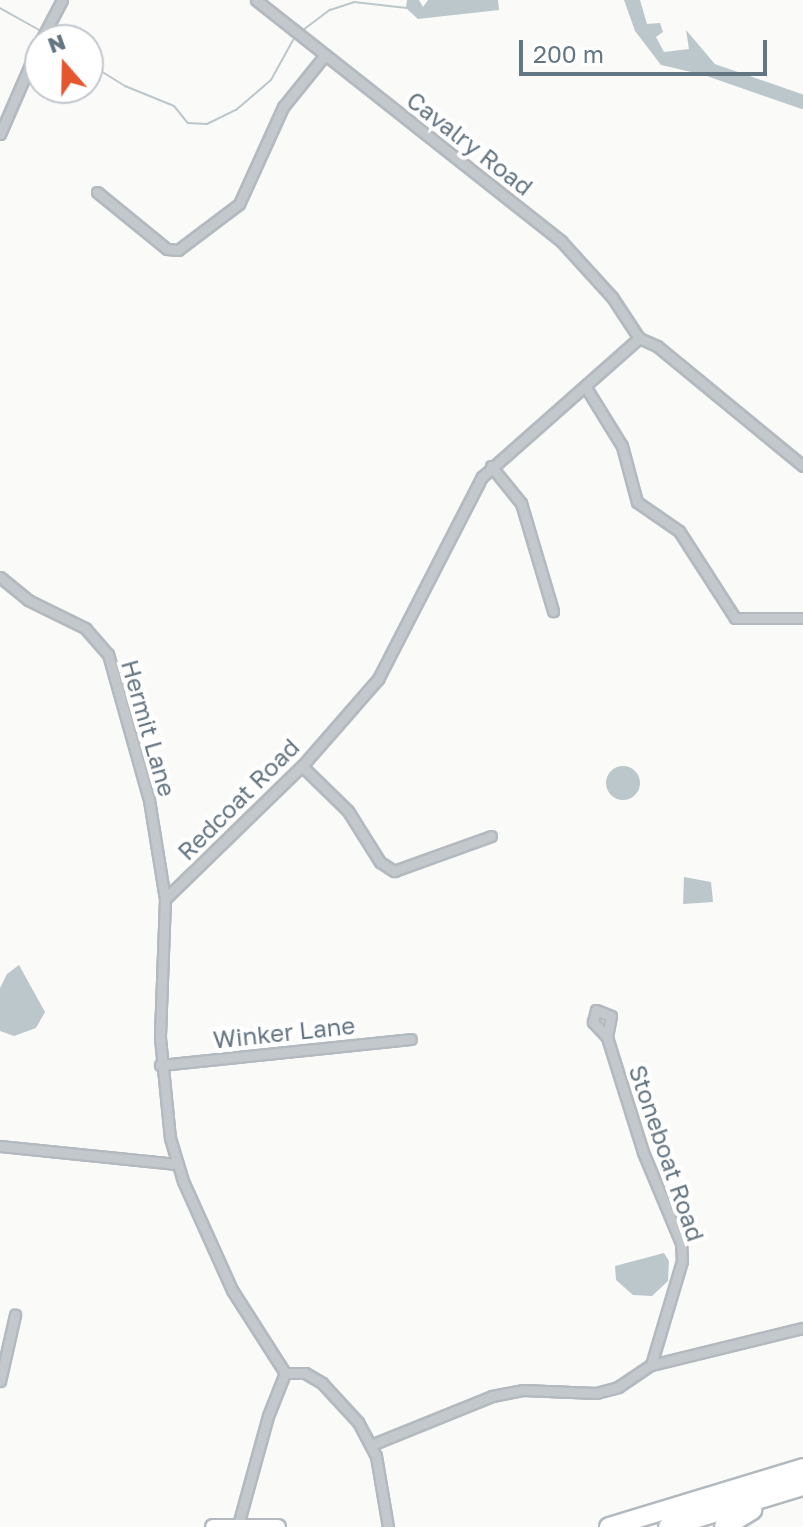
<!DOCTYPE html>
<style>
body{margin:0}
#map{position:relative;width:803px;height:1527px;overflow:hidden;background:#fafaf8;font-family:"Golos Text",sans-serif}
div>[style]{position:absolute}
.water>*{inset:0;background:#bbc7cb}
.round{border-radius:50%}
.stream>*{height:2px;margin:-1px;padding:0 1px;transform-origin:1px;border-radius:1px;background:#bbc7cb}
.river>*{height:14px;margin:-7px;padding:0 7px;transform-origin:7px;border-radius:7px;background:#bbc7cb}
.roads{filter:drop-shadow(2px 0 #b3babf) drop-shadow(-2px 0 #b3babf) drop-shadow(0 2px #b3babf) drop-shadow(0 -2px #b3babf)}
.minor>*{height:9px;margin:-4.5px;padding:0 4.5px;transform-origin:4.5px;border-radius:4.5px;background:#c3c8cc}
.secondary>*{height:14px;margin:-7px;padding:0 7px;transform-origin:7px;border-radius:7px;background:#fff}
.motorway>*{height:18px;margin:-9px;padding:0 9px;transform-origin:9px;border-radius:9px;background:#fff}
span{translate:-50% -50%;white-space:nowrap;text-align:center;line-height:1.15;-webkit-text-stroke:8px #fff;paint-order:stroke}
.street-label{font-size:24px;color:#657683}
.north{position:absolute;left:24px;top:24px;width:80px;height:80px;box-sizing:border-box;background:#fff;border:2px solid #c1c8cd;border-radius:50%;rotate:340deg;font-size:22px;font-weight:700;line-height:32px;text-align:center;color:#657683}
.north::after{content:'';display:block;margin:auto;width:28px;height:36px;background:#e4572e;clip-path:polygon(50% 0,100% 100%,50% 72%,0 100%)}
.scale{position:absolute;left:519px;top:40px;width:248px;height:36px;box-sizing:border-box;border:4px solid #657683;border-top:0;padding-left:10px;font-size:24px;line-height:28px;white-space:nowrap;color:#657683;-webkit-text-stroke:6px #fff;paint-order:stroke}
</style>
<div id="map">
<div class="water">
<div style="clip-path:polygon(407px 0,419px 0,423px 7px,428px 0,498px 0,499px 10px,418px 19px,406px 8px)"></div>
<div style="clip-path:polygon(624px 0,640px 0,647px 24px,660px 23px,663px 32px,656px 37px,664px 52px,689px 49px,686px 30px,720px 70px,713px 77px,661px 65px,635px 31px)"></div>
<div class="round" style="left:606px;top:766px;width:34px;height:34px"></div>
<div style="clip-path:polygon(684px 877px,711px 882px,713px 902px,683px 904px)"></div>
<div style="clip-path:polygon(19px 965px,45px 1012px,36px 1028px,14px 1036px,0 1031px,0 988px,7px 974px)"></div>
<div style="clip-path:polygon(664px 1253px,669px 1261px,668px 1281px,652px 1296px,633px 1295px,616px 1280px,615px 1266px)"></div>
</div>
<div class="stream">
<div style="left:0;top:8px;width:47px;rotate:29.3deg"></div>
<div style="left:303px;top:30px;width:34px;rotate:-37deg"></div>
<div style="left:330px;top:10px;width:25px;rotate:-18deg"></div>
<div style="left:354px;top:2px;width:53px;rotate:6.5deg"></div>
<div style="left:46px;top:34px;width:9px;rotate:41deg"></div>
<div style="left:88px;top:63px;width:44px;rotate:31.9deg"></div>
<div style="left:125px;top:86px;width:53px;rotate:22.2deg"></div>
<div style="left:174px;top:106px;width:22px;rotate:51deg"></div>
<div style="left:188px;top:123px;width:19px;rotate:3deg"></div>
<div style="left:207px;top:124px;width:32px;rotate:-26deg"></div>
<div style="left:236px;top:110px;width:46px;rotate:-40.6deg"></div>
<div style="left:271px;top:80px;width:46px;rotate:-61.2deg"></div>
</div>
<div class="river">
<div style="left:702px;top:67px;width:107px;rotate:19.1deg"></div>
</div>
<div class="roads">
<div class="minor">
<div style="left:256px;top:0;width:389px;rotate:38.3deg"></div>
<div style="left:561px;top:241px;width:76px;rotate:47.7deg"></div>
<div style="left:612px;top:297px;width:49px;rotate:56.6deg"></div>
<div style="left:41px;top:40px;width:45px;rotate:-62.3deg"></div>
<div style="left:0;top:134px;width:100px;rotate:-66.5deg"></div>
<div style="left:97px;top:192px;width:90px;rotate:39.2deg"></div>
<div style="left:167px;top:249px;width:11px;rotate:5deg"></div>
<div style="left:178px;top:250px;width:76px;rotate:-37deg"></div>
<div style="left:239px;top:204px;width:107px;rotate:-65.6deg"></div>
<div style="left:283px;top:107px;width:67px;rotate:-51.1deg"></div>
<div style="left:639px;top:338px;width:20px;rotate:24deg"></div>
<div style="left:657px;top:346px;width:189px;rotate:39.4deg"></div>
<div style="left:585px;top:386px;width:70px;rotate:58.3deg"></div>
<div style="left:622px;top:446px;width:58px;rotate:75deg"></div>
<div style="left:637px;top:502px;width:51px;rotate:34.6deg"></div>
<div style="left:679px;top:531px;width:103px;rotate:57.2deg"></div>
<div style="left:735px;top:618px;width:68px"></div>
<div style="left:491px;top:466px;width:48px;rotate:51deg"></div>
<div style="left:521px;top:503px;width:113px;rotate:73.5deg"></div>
<div style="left:0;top:577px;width:36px;rotate:39deg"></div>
<div style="left:28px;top:600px;width:64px;rotate:26.2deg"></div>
<div style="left:85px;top:628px;width:35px;rotate:49deg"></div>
<div style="left:108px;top:654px;width:152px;rotate:74.3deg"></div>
<div style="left:149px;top:800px;width:100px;rotate:80.8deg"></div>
<div style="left:165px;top:899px;width:139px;rotate:92.1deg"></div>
<div style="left:160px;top:1038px;width:100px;rotate:84.3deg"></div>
<div style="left:170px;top:1138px;width:45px;rotate:73.2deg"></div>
<div style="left:183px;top:1181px;width:120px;rotate:65.8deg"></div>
<div style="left:232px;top:1290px;width:98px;rotate:57.4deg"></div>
<div style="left:302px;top:766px;width:64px;rotate:44.4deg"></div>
<div style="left:348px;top:811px;width:60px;rotate:57.9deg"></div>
<div style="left:380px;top:862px;width:17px;rotate:33deg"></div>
<div style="left:394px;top:871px;width:103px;rotate:-19.8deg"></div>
<div style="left:165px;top:899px;width:191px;rotate:-44.2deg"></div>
<div style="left:302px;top:766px;width:116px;rotate:-48.9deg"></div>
<div style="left:378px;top:679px;width:227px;rotate:-62.8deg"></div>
<div style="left:482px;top:477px;width:210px;rotate:-41.5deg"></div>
<div style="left:160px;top:1065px;width:252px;rotate:-5.9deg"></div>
<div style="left:0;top:1146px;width:178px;rotate:5.8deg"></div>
<div style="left:651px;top:1365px;width:156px;rotate:-13.7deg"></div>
<div style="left:285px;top:1373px;width:20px"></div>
<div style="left:305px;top:1373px;width:20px;rotate:30deg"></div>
<div style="left:322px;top:1383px;width:53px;rotate:47.3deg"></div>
<div style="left:358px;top:1422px;width:38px;rotate:62deg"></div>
<div style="left:376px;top:1456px;width:72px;rotate:80.4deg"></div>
<div style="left:0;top:1381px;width:68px;rotate:-77.2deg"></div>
<div style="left:371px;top:1445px;width:131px;rotate:-22deg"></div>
<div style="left:492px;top:1396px;width:32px;rotate:-11deg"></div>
<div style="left:523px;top:1390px;width:73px;rotate:2.4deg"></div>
<div style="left:596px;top:1393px;width:23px;rotate:-15deg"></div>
<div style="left:618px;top:1387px;width:40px;rotate:-34deg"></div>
<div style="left:651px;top:1365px;width:109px;rotate:-73.4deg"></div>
<div style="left:682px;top:1261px;width:18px;rotate:-93deg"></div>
<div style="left:681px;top:1243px;width:99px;rotate:-112.7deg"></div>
<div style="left:643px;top:1152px;width:121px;rotate:-107.4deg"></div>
<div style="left:607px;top:1037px;width:21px;rotate:-133deg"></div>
<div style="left:593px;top:1022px;width:12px;rotate:-76deg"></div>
<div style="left:596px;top:1010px;width:16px;rotate:22deg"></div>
<div style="left:611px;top:1016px;width:21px;rotate:101deg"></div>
<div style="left:238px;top:1525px;width:113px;rotate:-74.6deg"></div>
<div style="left:268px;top:1416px;width:46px;rotate:-68.4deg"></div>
</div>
<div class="secondary">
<div style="left:213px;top:1527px;width:65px"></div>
</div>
<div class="motorway">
<div style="left:609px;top:1527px;width:203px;rotate:-16.9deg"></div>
<div style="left:668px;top:1527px;width:141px;rotate:-16.9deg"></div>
<div style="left:724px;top:1527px;width:33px;rotate:-31deg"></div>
</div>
</div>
<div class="street-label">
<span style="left:470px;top:143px;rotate:38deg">Cavalry Road</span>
<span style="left:149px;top:728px;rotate:74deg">Hermit Lane</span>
<span style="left:238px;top:799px;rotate:-45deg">Redcoat Road</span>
<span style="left:284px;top:1032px;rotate:-6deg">Winker Lane</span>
<span style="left:667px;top:1153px;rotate:71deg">Stoneboat Road</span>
</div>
<div class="north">N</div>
<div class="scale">200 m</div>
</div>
